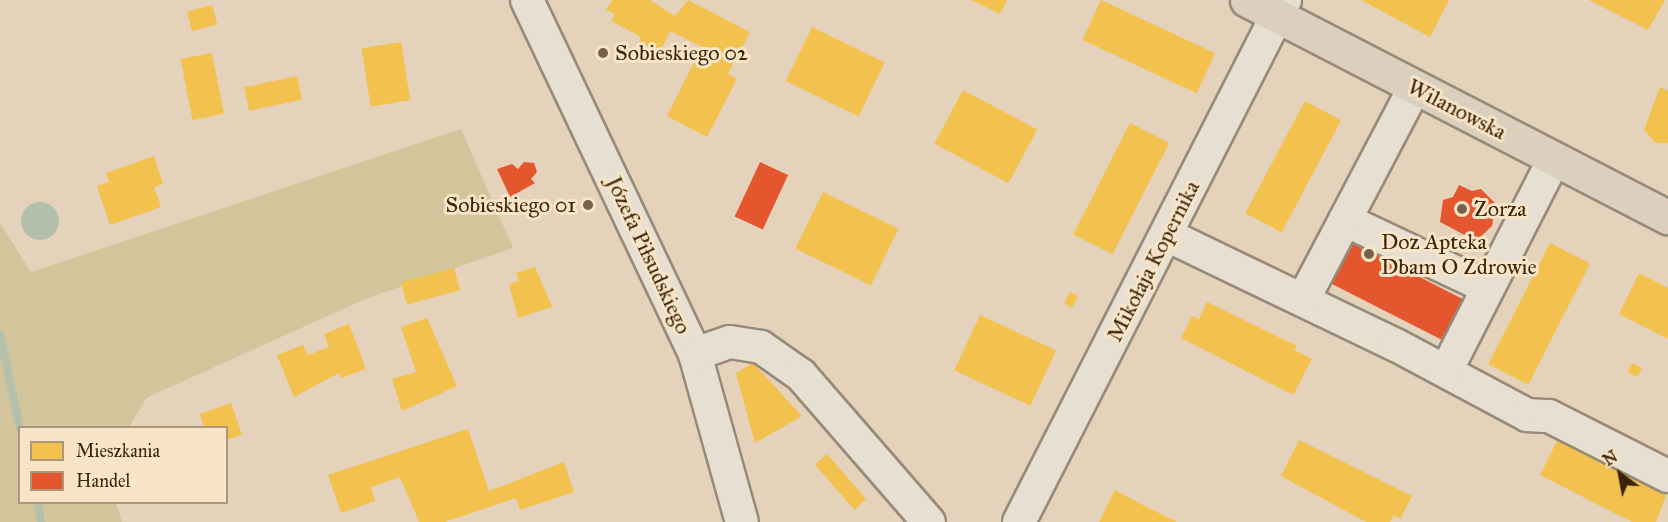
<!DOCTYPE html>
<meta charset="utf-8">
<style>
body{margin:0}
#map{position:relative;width:1668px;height:522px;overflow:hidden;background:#e4d2ba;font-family:"IM FELL Great Primer",serif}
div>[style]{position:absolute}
.green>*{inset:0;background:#d2c59b}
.water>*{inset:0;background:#b2c0ac}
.round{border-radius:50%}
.homes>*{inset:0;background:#f2c14e;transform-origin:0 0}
.shops>*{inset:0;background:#e4572e;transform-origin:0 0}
.stream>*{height:8px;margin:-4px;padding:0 4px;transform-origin:4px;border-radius:4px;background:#b2c0ac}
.roads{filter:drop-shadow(2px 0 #978a79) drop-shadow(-2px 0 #978a79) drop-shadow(0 2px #978a79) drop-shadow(0 -2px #978a79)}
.minor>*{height:32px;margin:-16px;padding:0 16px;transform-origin:16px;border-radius:16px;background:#e7dfd2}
.major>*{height:33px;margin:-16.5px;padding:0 16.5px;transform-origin:16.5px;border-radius:16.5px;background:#dbcfbd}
.dots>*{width:16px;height:16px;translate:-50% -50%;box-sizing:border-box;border:3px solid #f8e4c6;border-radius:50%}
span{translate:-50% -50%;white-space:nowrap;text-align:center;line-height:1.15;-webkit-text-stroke:6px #f8e4c6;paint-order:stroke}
.poi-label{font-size:22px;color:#3c240a}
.left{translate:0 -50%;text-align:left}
.right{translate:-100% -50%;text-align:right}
.street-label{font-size:22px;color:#3c240a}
.legend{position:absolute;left:18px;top:426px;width:210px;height:78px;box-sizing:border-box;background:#f8e4c6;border:2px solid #ad977b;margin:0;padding:8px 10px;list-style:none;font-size:18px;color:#3c240a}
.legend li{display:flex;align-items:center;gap:12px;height:30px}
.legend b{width:30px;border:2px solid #ad977b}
.north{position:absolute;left:1590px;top:444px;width:60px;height:60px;-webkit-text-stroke:4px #f8e4c6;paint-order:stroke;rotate:328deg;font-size:16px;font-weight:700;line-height:24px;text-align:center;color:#3c240a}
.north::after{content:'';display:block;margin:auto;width:21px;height:27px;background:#3c240a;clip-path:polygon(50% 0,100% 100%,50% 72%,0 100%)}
</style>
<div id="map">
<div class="green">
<div style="clip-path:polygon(461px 129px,513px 248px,365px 299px,146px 398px,129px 427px,20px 428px,20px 502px,116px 503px,122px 522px,0 522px,0 223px,31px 272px)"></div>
</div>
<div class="water">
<div class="round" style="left:21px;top:202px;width:38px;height:38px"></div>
</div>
<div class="homes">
<div style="clip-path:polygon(612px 0,650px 0,675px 16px,688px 0,750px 32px,728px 74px,737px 79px,707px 137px,667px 116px,702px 47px,670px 31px,660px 52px,639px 42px,641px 37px,611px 21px,615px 14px,606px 10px)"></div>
<div style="clip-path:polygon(971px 0,1007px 0,1000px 14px)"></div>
<div style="left:1101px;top:0;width:126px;height:44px;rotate:25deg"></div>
<div style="clip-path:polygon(1361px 0,1449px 0,1430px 37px)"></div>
<div style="clip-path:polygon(1589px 0,1665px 0,1648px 30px)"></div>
<div style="left:212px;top:5px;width:20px;height:26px;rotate:75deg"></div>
<div style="left:812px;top:27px;width:81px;height:60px;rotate:26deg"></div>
<div style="left:401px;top:42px;width:59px;height:40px;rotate:81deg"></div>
<div style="left:212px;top:53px;width:62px;height:32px;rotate:79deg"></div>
<div style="left:297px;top:76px;width:24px;height:54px;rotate:78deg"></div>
<div style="clip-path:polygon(1660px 87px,1668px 91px,1668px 143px,1656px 143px,1644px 130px)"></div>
<div style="left:963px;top:90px;width:84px;height:61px;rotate:28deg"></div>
<div style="left:1305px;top:101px;width:41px;height:127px;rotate:28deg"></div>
<div style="left:1130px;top:123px;width:44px;height:125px;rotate:27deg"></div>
<div style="clip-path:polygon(154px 156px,163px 184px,154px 187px,161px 207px,110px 225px,97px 186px,109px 182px,106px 173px)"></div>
<div style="left:823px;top:192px;width:84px;height:63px;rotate:26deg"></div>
<div style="left:1550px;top:243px;width:45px;height:136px;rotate:27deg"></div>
<div style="clip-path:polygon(535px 267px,552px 307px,518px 318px,509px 284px,519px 281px,516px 273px)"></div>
<div style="left:454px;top:268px;width:23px;height:55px;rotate:75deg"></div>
<div style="clip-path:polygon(1639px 273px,1668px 288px,1668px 339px,1619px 314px)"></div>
<div style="left:1070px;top:292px;width:9px;height:13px;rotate:27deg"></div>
<div style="clip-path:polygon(1207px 302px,1297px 346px,1294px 350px,1312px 359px,1293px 395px,1181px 338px,1192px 316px,1199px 319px)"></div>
<div style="left:980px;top:315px;width:84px;height:61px;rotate:25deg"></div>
<div style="clip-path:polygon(427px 318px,457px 386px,402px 411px,392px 379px,416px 372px,401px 327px)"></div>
<div style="clip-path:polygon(349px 324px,366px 369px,341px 378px,339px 373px,294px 397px,277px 355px,303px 345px,308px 355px,329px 347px,324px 334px)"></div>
<div style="clip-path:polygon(753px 363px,802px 416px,755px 443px,736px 373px)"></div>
<div style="left:1632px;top:363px;width:11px;height:10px;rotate:27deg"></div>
<div style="clip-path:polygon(231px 403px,242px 435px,226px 440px,226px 428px,204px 428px,200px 414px)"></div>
<div style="clip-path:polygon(468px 429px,489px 491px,564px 462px,574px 492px,520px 510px,516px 498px,445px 522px,419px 522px,400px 477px,371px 487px,375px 501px,341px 513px,328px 475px)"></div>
<div style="clip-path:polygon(1560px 435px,1668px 490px,1656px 522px,1632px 522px,1540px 475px)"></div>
<div style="clip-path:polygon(1299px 440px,1412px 496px,1400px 519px,1394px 515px,1390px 522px,1366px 522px,1281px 476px)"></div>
<div style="left:827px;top:454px;width:60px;height:16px;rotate:49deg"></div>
<div style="clip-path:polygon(1115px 490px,1141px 504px,1177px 522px,1099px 522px)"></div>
</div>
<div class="shops">
<div style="clip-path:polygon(524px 162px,534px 163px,537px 172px,531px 179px,535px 183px,510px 197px,497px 169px,512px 164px,518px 169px)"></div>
<div style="left:760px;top:162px;width:31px;height:60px;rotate:25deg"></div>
<div style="clip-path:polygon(1459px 185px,1472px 191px,1481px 189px,1496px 204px,1492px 226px,1476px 241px,1440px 222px,1443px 200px,1453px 197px)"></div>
<div style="left:1349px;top:241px;width:133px;height:46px;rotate:27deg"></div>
</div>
<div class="stream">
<div style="left:0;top:335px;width:95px;rotate:77.9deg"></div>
<div style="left:37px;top:502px;width:20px;rotate:79deg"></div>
</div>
<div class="roads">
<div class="minor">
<div style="left:527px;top:0;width:392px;rotate:64.6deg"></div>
<div style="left:695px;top:354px;width:174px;rotate:74.4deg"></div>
<div style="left:1345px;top:220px;width:157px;rotate:25.3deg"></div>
<div style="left:1167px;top:235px;width:254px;rotate:25.7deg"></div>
<div style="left:1396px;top:345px;width:149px;rotate:28.1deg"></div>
<div style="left:1527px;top:415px;width:22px;rotate:3deg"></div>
<div style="left:1549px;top:416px;width:133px;rotate:26.8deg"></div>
<div style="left:1303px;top:300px;width:241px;rotate:-62.3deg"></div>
<div style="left:695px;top:354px;width:37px;rotate:-19deg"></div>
<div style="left:730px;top:342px;width:31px;rotate:9deg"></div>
<div style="left:761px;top:347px;width:49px;rotate:35deg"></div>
<div style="left:801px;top:375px;width:195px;rotate:49deg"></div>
<div style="left:1446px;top:371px;width:238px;rotate:-63deg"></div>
<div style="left:1019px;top:522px;width:586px;rotate:-63deg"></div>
</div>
<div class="major">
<div style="left:1247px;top:0;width:474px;rotate:27.3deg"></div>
</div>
</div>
<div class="dots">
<div style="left:603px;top:53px;background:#776148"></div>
<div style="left:588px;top:205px;background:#776148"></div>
<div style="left:1462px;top:209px;background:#776148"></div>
<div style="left:1369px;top:254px;background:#776148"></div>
</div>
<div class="poi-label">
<span class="left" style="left:615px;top:53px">Sobieskiego 02</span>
<span class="right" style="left:576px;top:205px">Sobieskiego 01</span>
<span class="left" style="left:1474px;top:209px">Zorza</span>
<span class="left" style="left:1381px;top:254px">Doz Apteka<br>Dbam O Zdrowie</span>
</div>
<div class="street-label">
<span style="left:1457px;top:109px;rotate:27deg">Wilanowska</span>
<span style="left:649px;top:255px;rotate:65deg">Józefa Piłsudskiego</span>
<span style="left:1153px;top:261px;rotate:-63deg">Mikołaja Kopernika</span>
</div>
<ul class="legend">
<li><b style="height:16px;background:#f2c14e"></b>Mieszkania</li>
<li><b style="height:16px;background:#e4572e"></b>Handel</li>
</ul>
<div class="north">N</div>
</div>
